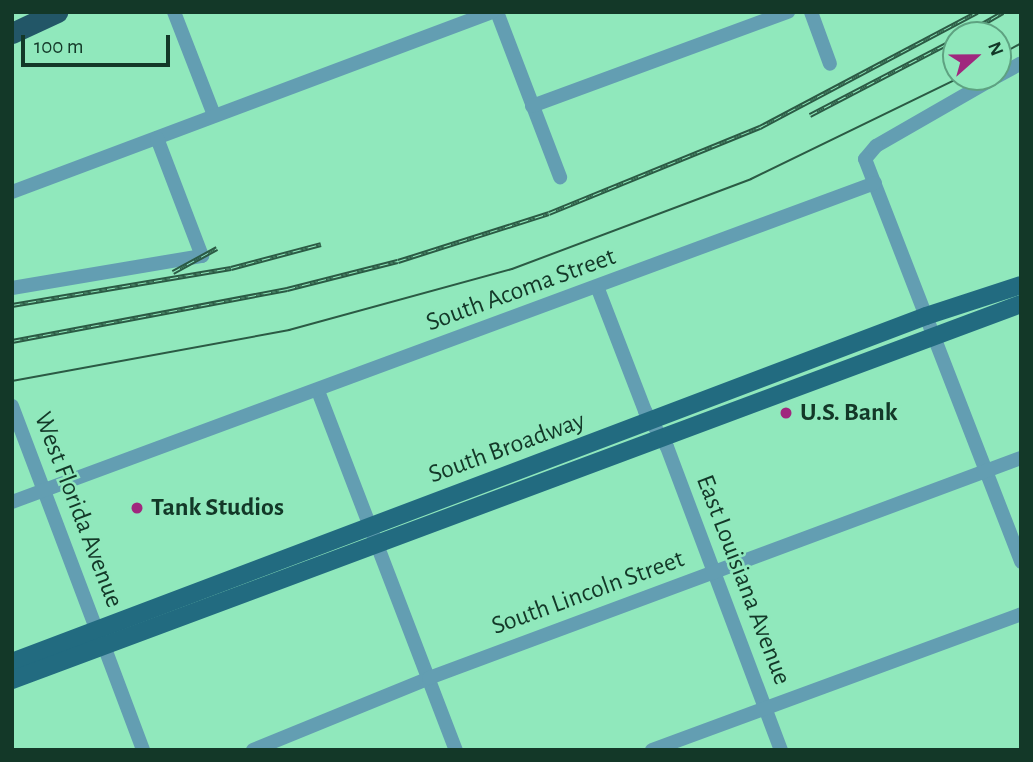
<!DOCTYPE html>
<style>
body{margin:0}
#map{position:relative;width:1033px;height:762px;overflow:hidden;background:#90e8bc;font-family:"Alegreya Sans",sans-serif}
div>[style]{position:absolute}
.minor>*{height:14px;margin:-7px;padding:0 7px;transform-origin:7px;border-radius:7px;background:#639eb2}
.major>*{height:18px;margin:-9px;padding:0 9px;transform-origin:9px;border-radius:9px;background:#226b80}
.highway>*{height:21px;margin:-10.5px;padding:0 10.5px;transform-origin:10.5px;border-radius:10.5px;background:#225667}
.tram>*{height:2px;margin:-1px;padding:0 1px;transform-origin:1px;border-radius:1px;background:#2b5a44}
.rail>*{height:5px;margin-top:-2.5px;transform-origin:0;background:repeating-linear-gradient(90deg,#90e8bc 0 8px,#2b5a44 0 16px);box-sizing:border-box;border-block:2px solid #2b5a44}
.dots>*{width:19px;height:19px;translate:-50% -50%;box-sizing:border-box;border:4px solid #90e8bc;border-radius:50%}
span{translate:-50% -50%;white-space:nowrap;text-align:center;line-height:1.15;-webkit-text-stroke:5px #90e8bc;paint-order:stroke}
.street-label{font-size:26px;color:#133828}
.poi-label{font-size:26px;color:#133828;font-weight:700}
.left{translate:0 -50%;text-align:left}
.frame{position:absolute;inset:0;border:14px solid #133828;pointer-events:none}
.north{position:absolute;left:942px;top:21px;width:70px;height:70px;box-sizing:border-box;background:#90e8bc;border:2px solid #5ea281;border-radius:50%;rotate:69deg;font-size:19px;font-weight:700;line-height:28px;text-align:center;color:#133828}
.north::after{content:'';display:block;margin:auto;width:24px;height:32px;background:#a0277e;clip-path:polygon(50% 0,100% 100%,50% 72%,0 100%)}
.scale{position:absolute;left:21px;top:35px;width:149px;height:32px;box-sizing:border-box;border:4px solid #133828;border-top:0;padding-left:9px;font-size:21px;line-height:24px;white-space:nowrap;color:#133828;-webkit-text-stroke:5px #90e8bc;paint-order:stroke}
</style>
<div id="map">
<div class="minor">
<div style="left:174px;top:12px;width:110px;rotate:68.8deg"></div>
<div style="left:497px;top:12px;width:177px;rotate:69.1deg"></div>
<div style="left:811px;top:12px;width:55px;rotate:69.9deg"></div>
<div style="left:998px;top:76px;width:26px;rotate:-29deg"></div>
<div style="left:996px;top:77px;width:138px;rotate:150.1deg"></div>
<div style="left:876px;top:146px;width:17px;rotate:130deg"></div>
<div style="left:865px;top:159px;width:432px;rotate:68.8deg"></div>
<div style="left:532px;top:106px;width:273px;rotate:-20.2deg"></div>
<div style="left:12px;top:192px;width:513px;rotate:-20.56deg"></div>
<div style="left:12px;top:288px;width:193px;rotate:-9.6deg"></div>
<div style="left:202px;top:256px;width:126px;rotate:-110.9deg"></div>
<div style="left:598px;top:289px;width:131px;rotate:68.9deg"></div>
<div style="left:645px;top:411px;width:42px;rotate:58.6deg"></div>
<div style="left:667px;top:447px;width:324px;rotate:69.4deg"></div>
<div style="left:318px;top:391px;width:385px;rotate:69deg"></div>
<div style="left:12px;top:406px;width:241px;rotate:69.3deg"></div>
<div style="left:12px;top:502px;width:920px;rotate:-20.29deg"></div>
<div style="left:104px;top:646px;width:111px;rotate:69.4deg"></div>
<div style="left:253px;top:750px;width:190px;rotate:-22.2deg"></div>
<div style="left:429px;top:678px;width:632px;rotate:-20.39deg"></div>
<div style="left:652px;top:750px;width:393px;rotate:-20.2deg"></div>
</div>
<div class="major">
<div style="left:12px;top:662px;width:977px;rotate:-20.73deg"></div>
<div style="left:926px;top:316px;width:100px;rotate:-18.1deg"></div>
<div style="left:12px;top:680px;width:1077px;rotate:-20.44deg"></div>
</div>
<div class="highway">
<div style="left:12px;top:33px;width:50px;rotate:-25deg"></div>
</div>
<div class="tram">
<div style="left:998px;top:56px;width:26px;rotate:-29deg"></div>
<div style="left:12px;top:381px;width:282px;rotate:-10.4deg"></div>
<div style="left:289px;top:330px;width:231px;rotate:-15.3deg"></div>
<div style="left:512px;top:269px;width:255px;rotate:-20.6deg"></div>
<div style="left:751px;top:179px;width:233px;rotate:-25.9deg"></div>
</div>
<div class="rail">
<div style="left:963px;top:35px;width:46px;rotate:-29.9deg"></div>
<div style="left:810px;top:115px;width:165px;rotate:-27.5deg"></div>
<div style="left:173px;top:272px;width:50px;rotate:-28.6deg"></div>
<div style="left:12px;top:305px;width:222px;rotate:-9.6deg"></div>
<div style="left:231px;top:268px;width:93px;rotate:-14.9deg"></div>
<div style="left:12px;top:341px;width:280px;rotate:-10.7deg"></div>
<div style="left:287px;top:289px;width:114px;rotate:-14.2deg"></div>
<div style="left:398px;top:261px;width:158px;rotate:-17.6deg"></div>
<div style="left:549px;top:213px;width:228px;rotate:-22.2deg"></div>
<div style="left:760px;top:127px;width:246px;rotate:-27.9deg"></div>
</div>
<div class="dots">
<div style="left:786px;top:413px;background:#a0277e"></div>
<div style="left:137px;top:508px;background:#a0277e"></div>
</div>
<div class="street-label">
<span style="left:521px;top:290px;rotate:-20deg">South Acoma Street</span>
<span style="left:507px;top:448px;rotate:-20deg">South Broadway</span>
<span style="left:78px;top:510px;rotate:69deg">West Florida Avenue</span>
<span style="left:743px;top:580px;rotate:69deg">East Louisiana Avenue</span>
<span style="left:588px;top:593px;rotate:-20deg">South Lincoln Street</span>
</div>
<div class="poi-label">
<span class="left" style="left:800px;top:413px">U.S. Bank</span>
<span class="left" style="left:151px;top:508px">Tank Studios</span>
</div>
<div class="frame"></div>
<div class="north">N</div>
<div class="scale">100 m</div>
</div>
